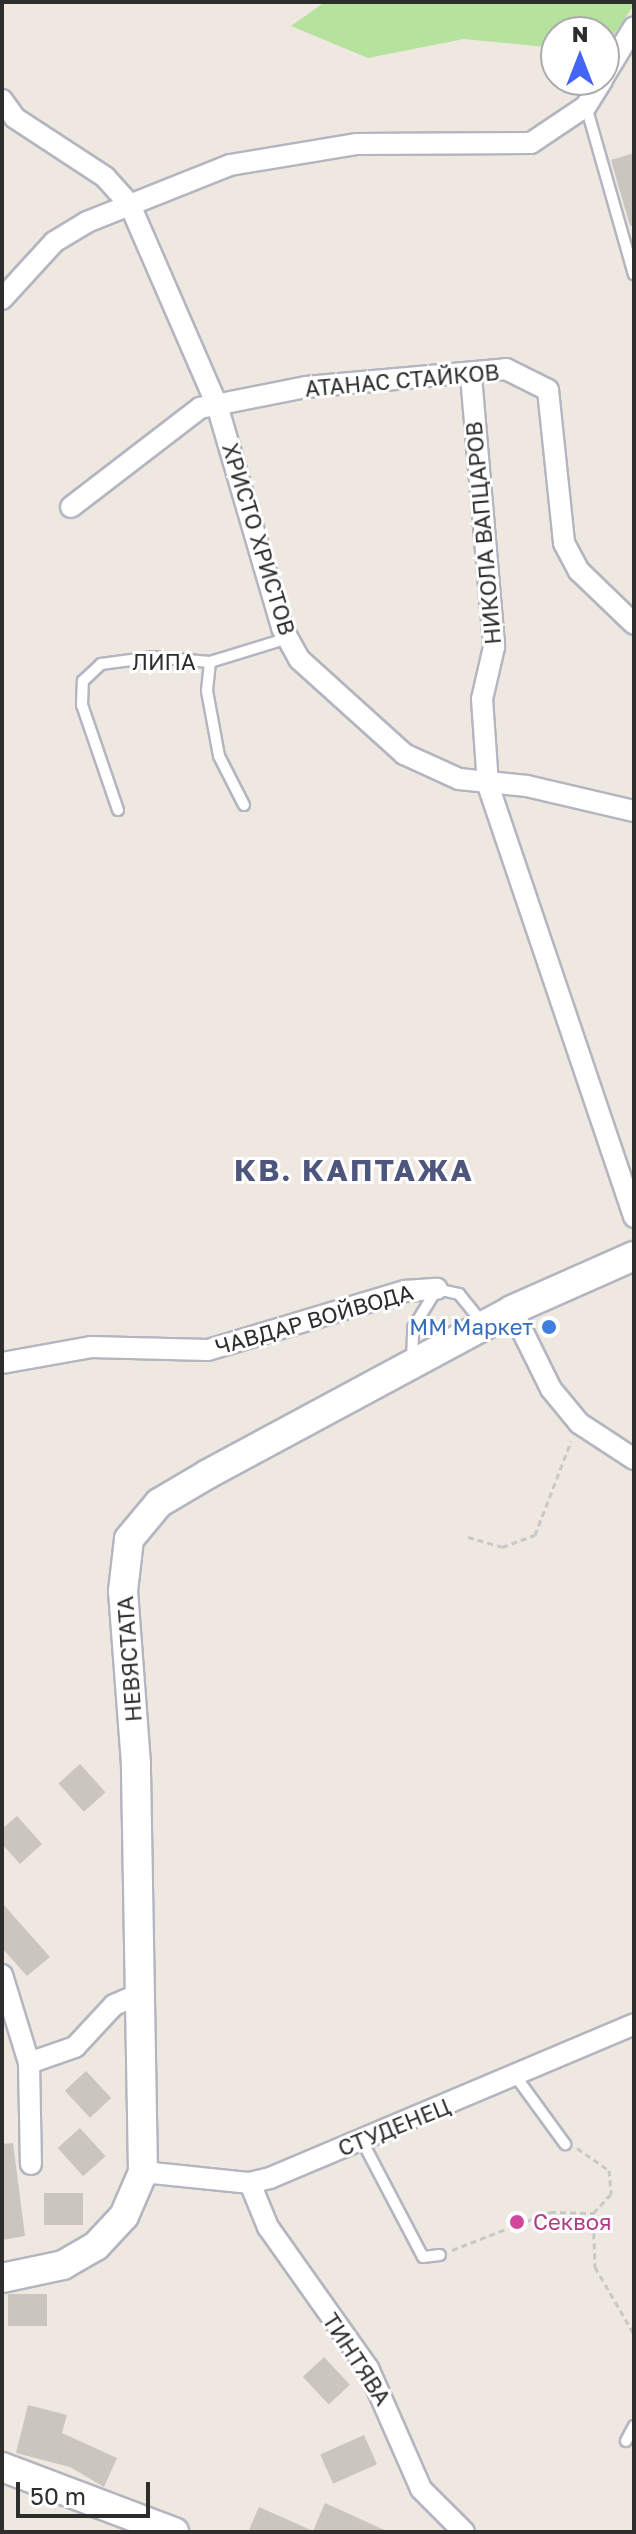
<!DOCTYPE html>
<meta charset="utf-8">
<style>
body{margin:0}
#map{position:relative;width:636px;height:2534px;overflow:hidden;background:#eee8e0;font-family:"Golos Text",sans-serif}
div>[style]{position:absolute}
.green>*{inset:0;background:#b5e39e}
.building>*{inset:0;background:#cac6be;transform-origin:0 0}
.path>*{height:3px;margin-top:-1.5px;transform-origin:0;background:repeating-linear-gradient(90deg,#c8c8c8 0 6px,transparent 0 10px)}
.roads{filter:drop-shadow(2px 0 #b3b6c0) drop-shadow(-2px 0 #b3b6c0) drop-shadow(0 2px #b3b6c0) drop-shadow(0 -2px #b3b6c0)}
.lane>*{height:10px;margin:-5px;padding:0 5px;transform-origin:5px;border-radius:5px;background:#fff}
.street>*{height:20px;margin:-10px;padding:0 10px;transform-origin:10px;border-radius:10px;background:#fff}
.secondary>*{height:28px;margin:-14px;padding:0 14px;transform-origin:14px;border-radius:14px;background:#fff}
.dots>*{width:22px;height:22px;translate:-50% -50%;box-sizing:border-box;border:4px solid #fff;border-radius:50%}
span{translate:-50% -50%;white-space:nowrap;text-align:center;line-height:1.15;-webkit-text-stroke:6px #fff;paint-order:stroke}
.street-label{font-size:22px;color:#2d2d2d}
.shop-label{font-size:22px;color:#366cbe}
.right{translate:-100% -50%;text-align:right}
.hotel-label{font-size:22px;color:#b23c85}
.left{translate:0 -50%;text-align:left}
.district-label{font-size:30px;color:#4e567e;font-weight:700;letter-spacing:2px}
.frame{position:absolute;inset:0;border:4px solid #2d2d2d;pointer-events:none}
.north{position:absolute;left:540px;top:16px;width:80px;height:80px;box-sizing:border-box;background:#fff;border:2px solid #ababab;border-radius:50%;rotate:0deg;font-size:22px;font-weight:700;line-height:32px;text-align:center;color:#2d2d2d}
.north::after{content:'';display:block;margin:auto;width:28px;height:36px;background:#4565f6;clip-path:polygon(50% 0,100% 100%,50% 72%,0 100%)}
.scale{position:absolute;left:16px;top:2482px;width:134px;height:36px;box-sizing:border-box;border:4px solid #2d2d2d;border-top:0;padding-left:10px;font-size:24px;line-height:28px;white-space:nowrap;color:#2d2d2d;-webkit-text-stroke:6px #fff;paint-order:stroke}
</style>
<div id="map">
<div class="green">
<div style="clip-path:polygon(325px 2px,634px 2px,634px 5px,604px 49px,604px 32px,556px 32px,556px 48px,464px 39px,368px 58px,291px 26px)"></div>
</div>
<div class="building">
<div style="clip-path:polygon(634px 153px,634px 225px,630px 226px,611px 160px)"></div>
<div style="left:80px;top:1764px;width:38px;height:29px;rotate:48deg"></div>
<div style="clip-path:polygon(17px 1816px,42px 1844px,20px 1864px,2px 1844px,2px 1829px)"></div>
<div style="clip-path:polygon(2px 1903px,50px 1957px,27px 1976px,2px 1948px)"></div>
<div style="left:86px;top:2071px;width:37px;height:29px;rotate:47deg"></div>
<div style="left:80px;top:2128px;width:38px;height:30px;rotate:48deg"></div>
<div style="clip-path:polygon(13px 2143px,25px 2236px,2px 2240px,2px 2144px)"></div>
<div style="left:44px;top:2193px;width:39px;height:32px"></div>
<div style="left:8px;top:2294px;width:39px;height:32px"></div>
<div style="left:324px;top:2357px;width:38px;height:29px;rotate:47deg"></div>
<div style="clip-path:polygon(28px 2405px,67px 2415px,62px 2433px,117px 2458px,104px 2487px,70px 2467px,16px 2453px)"></div>
<div style="left:364px;top:2435px;width:32px;height:48px;rotate:66deg"></div>
<div style="clip-path:polygon(325px 2503px,389px 2532px,248px 2532px,259px 2507px,313px 2531px)"></div>
</div>
<div class="path">
<div style="left:468px;top:1537px;width:35px;rotate:16deg"></div>
<div style="left:502px;top:1547px;width:35px;rotate:-20deg"></div>
<div style="left:535px;top:1535px;width:101px;rotate:-69deg"></div>
<div style="left:577px;top:2148px;width:39px;rotate:35deg"></div>
<div style="left:609px;top:2170px;width:24px;rotate:85deg"></div>
<div style="left:611px;top:2194px;width:26px;rotate:133deg"></div>
<div style="left:593px;top:2213px;width:54px;rotate:87.9deg"></div>
<div style="left:595px;top:2267px;width:78px;rotate:59.8deg"></div>
<div style="left:452px;top:2250px;width:105px;rotate:-21.2deg"></div>
<div style="left:550px;top:2212px;width:43px;rotate:1.3deg"></div>
</div>
<div class="roads">
<div class="lane">
<div style="left:586px;top:106px;width:175px;rotate:74.1deg"></div>
<div style="left:210px;top:662px;width:29px;rotate:96deg"></div>
<div style="left:207px;top:691px;width:66px;rotate:79.5deg"></div>
<div style="left:219px;top:756px;width:55px;rotate:63deg"></div>
<div style="left:118px;top:810px;width:111px;rotate:-108.9deg"></div>
<div style="left:82px;top:705px;width:24px;rotate:-88deg"></div>
<div style="left:83px;top:681px;width:25px;rotate:-43deg"></div>
<div style="left:101px;top:664px;width:53px;rotate:-7.5deg"></div>
<div style="left:154px;top:657px;width:56px;rotate:5.1deg"></div>
<div style="left:210px;top:662px;width:82px;rotate:-17.1deg"></div>
<div style="left:412px;top:1362px;width:34px;rotate:-88deg"></div>
<div style="left:413px;top:1328px;width:46px;rotate:-58.4deg"></div>
<div style="left:437px;top:1289px;width:23px;rotate:13deg"></div>
<div style="left:459px;top:1294px;width:36px;rotate:51deg"></div>
<div style="left:514px;top:2074px;width:87px;rotate:53.9deg"></div>
<div style="left:361px;top:2139px;width:133px;rotate:62.3deg"></div>
<div style="left:423px;top:2257px;width:17px;rotate:-7deg"></div>
<div style="left:626px;top:2441px;width:17px;rotate:-62deg"></div>
</div>
<div class="street">
<div style="left:604px;top:76px;width:57px;rotate:-58.5deg"></div>
<div style="left:2px;top:100px;width:22px;rotate:54deg"></div>
<div style="left:15px;top:118px;width:108px;rotate:33.2deg"></div>
<div style="left:105px;top:177px;width:38px;rotate:48deg"></div>
<div style="left:130px;top:205px;width:218px;rotate:66.5deg"></div>
<div style="left:217px;top:405px;width:232px;rotate:73.7deg"></div>
<div style="left:282px;top:628px;width:35px;rotate:61deg"></div>
<div style="left:299px;top:659px;width:142px;rotate:42.1deg"></div>
<div style="left:404px;top:754px;width:60px;rotate:24.4deg"></div>
<div style="left:459px;top:779px;width:68px;rotate:5.9deg"></div>
<div style="left:527px;top:786px;width:110px;rotate:13.2deg"></div>
<div style="left:2px;top:299px;width:77px;rotate:-47.6deg"></div>
<div style="left:54px;top:242px;width:39px;rotate:-31deg"></div>
<div style="left:87px;top:222px;width:154px;rotate:-21.7deg"></div>
<div style="left:230px;top:165px;width:129px;rotate:-9.4deg"></div>
<div style="left:357px;top:144px;width:174px;rotate:-0.3deg"></div>
<div style="left:531px;top:143px;width:66px;rotate:-33.9deg"></div>
<div style="left:586px;top:106px;width:31px;rotate:-58deg"></div>
<div style="left:471px;top:376px;width:272px;rotate:85.1deg"></div>
<div style="left:494px;top:647px;width:53px;rotate:103deg"></div>
<div style="left:482px;top:699px;width:86px;rotate:86deg"></div>
<div style="left:488px;top:785px;width:456px;rotate:71.3deg"></div>
<div style="left:71px;top:507px;width:163px;rotate:-37.5deg"></div>
<div style="left:200px;top:408px;width:108px;rotate:-11.2deg"></div>
<div style="left:306px;top:387px;width:201px;rotate:-5.1deg"></div>
<div style="left:506px;top:369px;width:47px;rotate:26.6deg"></div>
<div style="left:548px;top:390px;width:154px;rotate:84deg"></div>
<div style="left:564px;top:543px;width:32px;rotate:62deg"></div>
<div style="left:579px;top:571px;width:76px;rotate:43.9deg"></div>
<div style="left:512px;top:1310px;width:88px;rotate:63.7deg"></div>
<div style="left:551px;top:1389px;width:44px;rotate:50.5deg"></div>
<div style="left:579px;top:1423px;width:66px;rotate:33.2deg"></div>
<div style="left:2px;top:1363px;width:90px;rotate:-10.2deg"></div>
<div style="left:91px;top:1347px;width:117px;rotate:1.5deg"></div>
<div style="left:208px;top:1350px;width:206px;rotate:-16.7deg"></div>
<div style="left:405px;top:1291px;width:32px;rotate:-4deg"></div>
<div style="left:2px;top:1975px;width:92px;rotate:72.9deg"></div>
<div style="left:29px;top:2063px;width:101px;rotate:88.9deg"></div>
<div style="left:29px;top:2063px;width:49px;rotate:-19.2deg"></div>
<div style="left:75px;top:2047px;width:57px;rotate:-47.1deg"></div>
<div style="left:114px;top:2005px;width:30px;rotate:-23deg"></div>
<div style="left:143px;top:2172px;width:108px;rotate:5.9deg"></div>
<div style="left:250px;top:2183px;width:21px;rotate:-14deg"></div>
<div style="left:270px;top:2178px;width:395px;rotate:-22.9deg"></div>
<div style="left:250px;top:2183px;width:48px;rotate:67.8deg"></div>
<div style="left:268px;top:2227px;width:173px;rotate:54.7deg"></div>
<div style="left:368px;top:2368px;width:132px;rotate:66.3deg"></div>
<div style="left:421px;top:2489px;width:61px;rotate:45deg"></div>
</div>
<div class="secondary">
<div style="left:2px;top:2278px;width:62px;rotate:-12deg"></div>
<div style="left:63px;top:2265px;width:38px;rotate:-30deg"></div>
<div style="left:96px;top:2246px;width:41px;rotate:-47deg"></div>
<div style="left:124px;top:2216px;width:48px;rotate:-66.6deg"></div>
<div style="left:143px;top:2172px;width:408px;rotate:-91deg"></div>
<div style="left:136px;top:1764px;width:173px;rotate:-94.3deg"></div>
<div style="left:123px;top:1591px;width:52px;rotate:-83.4deg"></div>
<div style="left:129px;top:1539px;width:47px;rotate:-50.2deg"></div>
<div style="left:159px;top:1503px;width:57px;rotate:-30.6deg"></div>
<div style="left:208px;top:1474px;width:345px;rotate:-28.3deg"></div>
<div style="left:512px;top:1310px;width:133px;rotate:-23.9deg"></div>
<div style="left:2px;top:2467px;width:184px;rotate:20.7deg"></div>
</div>
</div>
<div class="dots">
<div style="left:549px;top:1327px;background:#3f7fe0"></div>
<div style="left:517px;top:2222px;background:#d1479c"></div>
</div>
<div class="street-label">
<span style="left:402px;top:380px;rotate:-5deg">АТАНАС СТАЙКОВ</span>
<span style="left:483px;top:533px;rotate:-95deg">НИКОЛА ВАПЦАРОВ</span>
<span style="left:259px;top:539px;rotate:73deg">ХРИСТО ХРИСТОВ</span>
<span style="left:164px;top:662px">ЛИПА</span>
<span style="left:314px;top:1319px;rotate:-16deg">ЧАВДАР ВОЙВОДА</span>
<span style="left:129px;top:1659px;rotate:-94deg">НЕВЯСТАТА</span>
<span style="left:394px;top:2127px;rotate:-22deg">СТУДЕНЕЦ</span>
<span style="left:357px;top:2359px;rotate:57deg">ТИНТЯВА</span>
</div>
<div class="shop-label">
<span class="right" style="left:533px;top:1327px">ММ Маркет</span>
</div>
<div class="hotel-label">
<span class="left" style="left:533px;top:2222px">Секвоя</span>
</div>
<div class="district-label">
<span style="left:354px;top:1170px">КВ. КАПТАЖА</span>
</div>
<div class="frame"></div>
<div class="north">N</div>
<div class="scale">50 m</div>
</div>
